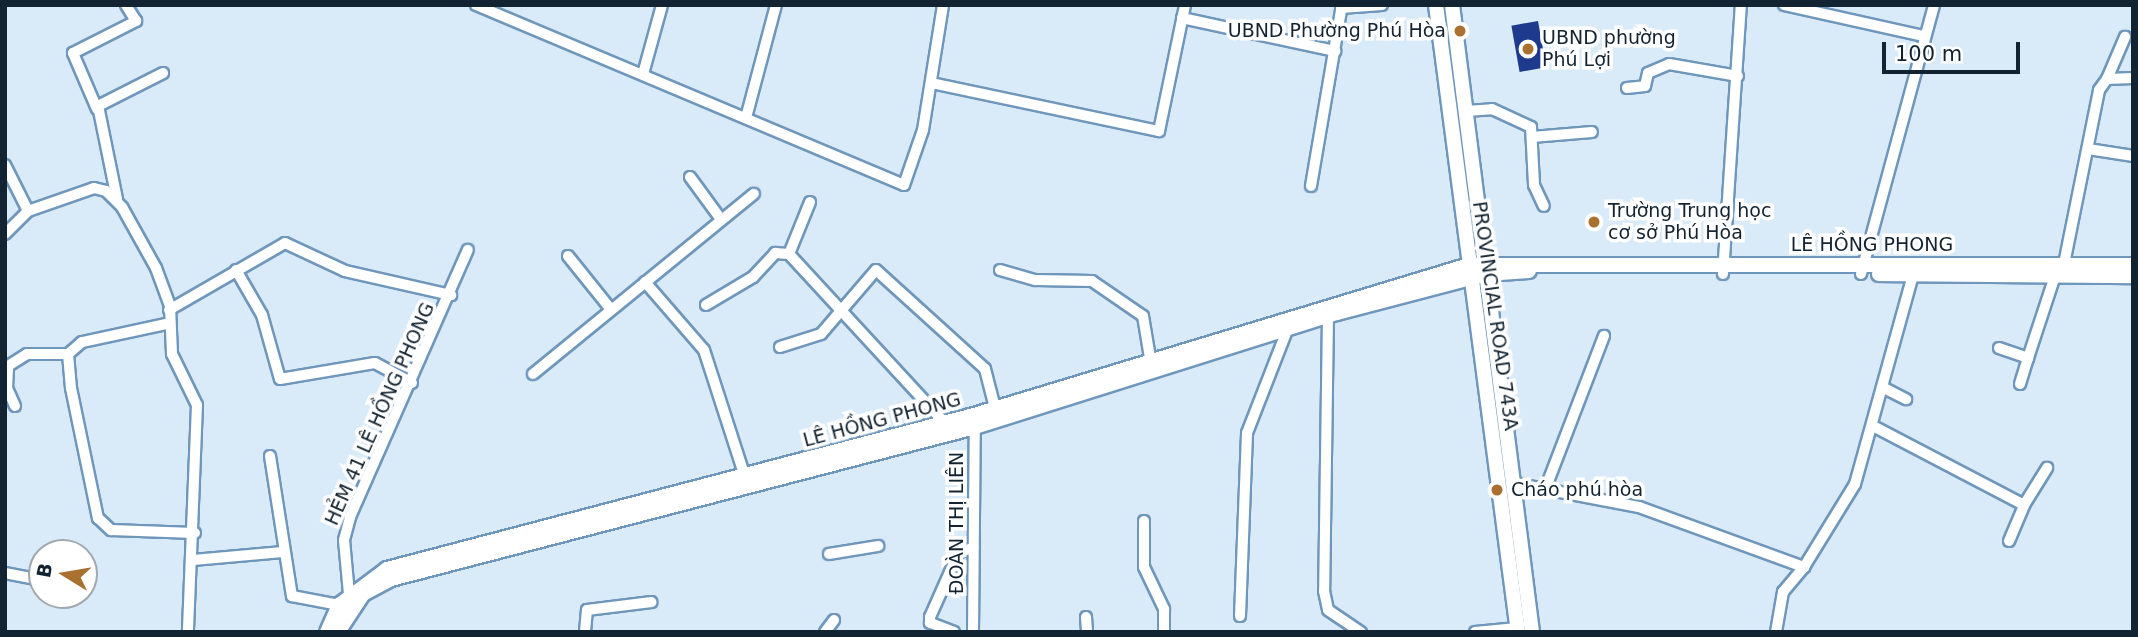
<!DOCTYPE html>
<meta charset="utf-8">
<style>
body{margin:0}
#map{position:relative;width:2138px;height:637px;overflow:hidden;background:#d9eaf9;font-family:"DejaVu Sans",sans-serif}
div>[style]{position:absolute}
.building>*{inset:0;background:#1e3a8d;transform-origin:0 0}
.roads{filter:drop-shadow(2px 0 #6f97bb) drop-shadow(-2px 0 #6f97bb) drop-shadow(0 2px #6f97bb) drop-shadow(0 -2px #6f97bb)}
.street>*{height:10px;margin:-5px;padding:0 5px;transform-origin:5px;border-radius:5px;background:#fff}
.secondary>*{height:14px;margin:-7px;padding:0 7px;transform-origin:7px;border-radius:7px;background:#fff}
.dots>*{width:19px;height:19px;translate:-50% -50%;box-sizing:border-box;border:4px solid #fff;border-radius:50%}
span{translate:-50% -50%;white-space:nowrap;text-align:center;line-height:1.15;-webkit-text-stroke:7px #fff;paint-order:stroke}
.poi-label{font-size:19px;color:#122331}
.right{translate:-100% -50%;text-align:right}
.left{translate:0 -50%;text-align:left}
.street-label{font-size:19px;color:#122331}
.frame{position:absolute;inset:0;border:7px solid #122331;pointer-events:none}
.north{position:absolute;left:28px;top:539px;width:70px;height:70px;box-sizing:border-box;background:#fff;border:2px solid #a0a7ad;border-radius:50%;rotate:281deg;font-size:19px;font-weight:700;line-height:28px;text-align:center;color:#122331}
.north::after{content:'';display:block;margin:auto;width:24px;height:32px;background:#a9702f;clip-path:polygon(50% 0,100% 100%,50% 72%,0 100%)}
.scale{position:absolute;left:1882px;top:42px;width:138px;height:32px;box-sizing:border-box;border:4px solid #122331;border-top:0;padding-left:9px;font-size:21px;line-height:24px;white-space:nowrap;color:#122331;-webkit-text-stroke:5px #fff;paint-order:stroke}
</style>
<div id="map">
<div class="building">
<div style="left:1538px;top:21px;width:47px;height:27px;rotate:80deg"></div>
</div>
<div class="roads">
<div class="street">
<div style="left:476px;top:5px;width:464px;rotate:22.8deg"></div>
<div style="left:904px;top:185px;width:58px;rotate:-70.9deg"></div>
<div style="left:923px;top:130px;width:127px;rotate:-80.9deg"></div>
<div style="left:1784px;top:5px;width:143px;rotate:12.5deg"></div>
<div style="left:1341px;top:8px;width:41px;rotate:-4.2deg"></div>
<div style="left:1182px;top:18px;width:157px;rotate:12.2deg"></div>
<div style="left:643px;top:74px;width:72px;rotate:-74.6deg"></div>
<div style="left:2107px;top:79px;width:46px;rotate:-66.8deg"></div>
<div style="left:931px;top:83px;width:233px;rotate:11.9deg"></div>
<div style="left:1159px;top:131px;width:129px;rotate:-78.3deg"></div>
<div style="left:1627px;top:88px;width:18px;rotate:-6deg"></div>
<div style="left:1645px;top:86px;width:13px;rotate:-77deg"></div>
<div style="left:1648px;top:73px;width:23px;rotate:-23deg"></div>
<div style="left:1669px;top:64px;width:70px;rotate:9.9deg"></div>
<div style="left:97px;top:109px;width:61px;rotate:-113.2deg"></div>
<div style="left:73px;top:53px;width:71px;rotate:-26.9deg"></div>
<div style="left:136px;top:21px;width:19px;rotate:-122deg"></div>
<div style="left:1466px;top:111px;width:26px;rotate:-4deg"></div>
<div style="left:1492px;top:109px;width:43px;rotate:24.8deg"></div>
<div style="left:1531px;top:127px;width:58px;rotate:87deg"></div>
<div style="left:1534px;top:185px;width:23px;rotate:65deg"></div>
<div style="left:747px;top:114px;width:113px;rotate:-75.1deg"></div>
<div style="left:1532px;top:137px;width:60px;rotate:-4.8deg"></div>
<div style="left:2088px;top:149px;width:46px;rotate:8.8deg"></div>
<div style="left:5px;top:165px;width:51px;rotate:63.4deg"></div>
<div style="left:690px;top:177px;width:51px;rotate:53.8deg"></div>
<div style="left:1311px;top:186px;width:184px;rotate:-80.3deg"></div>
<div style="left:117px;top:199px;width:95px;rotate:-101.5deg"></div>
<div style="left:98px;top:106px;width:73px;rotate:-26.9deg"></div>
<div style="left:5px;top:234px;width:33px;rotate:-45deg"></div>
<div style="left:28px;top:211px;width:70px;rotate:-19.2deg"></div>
<div style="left:94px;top:188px;width:12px;rotate:14deg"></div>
<div style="left:106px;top:191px;width:23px;rotate:45deg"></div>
<div style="left:122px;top:207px;width:70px;rotate:60.9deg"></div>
<div style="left:156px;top:268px;width:40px;rotate:69.8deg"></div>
<div style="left:170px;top:306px;width:48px;rotate:87.6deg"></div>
<div style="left:172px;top:354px;width:57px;rotate:63.9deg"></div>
<div style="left:197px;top:405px;width:227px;rotate:92.3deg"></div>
<div style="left:789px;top:254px;width:56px;rotate:-68deg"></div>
<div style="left:568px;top:256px;width:65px;rotate:51.2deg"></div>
<div style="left:2064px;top:264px;width:177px;rotate:-78.6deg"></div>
<div style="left:2099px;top:90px;width:14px;rotate:-54deg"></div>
<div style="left:2107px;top:79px;width:26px;rotate:-2deg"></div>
<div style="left:236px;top:270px;width:52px;rotate:60deg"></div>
<div style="left:262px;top:315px;width:66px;rotate:74.3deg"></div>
<div style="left:280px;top:379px;width:96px;rotate:-9.6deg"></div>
<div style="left:375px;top:363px;width:42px;rotate:28.4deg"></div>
<div style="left:1000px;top:270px;width:37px;rotate:16deg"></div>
<div style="left:1036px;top:280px;width:56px;rotate:1deg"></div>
<div style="left:1092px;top:281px;width:62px;rotate:34.5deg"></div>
<div style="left:1143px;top:316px;width:43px;rotate:80.5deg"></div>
<div style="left:1723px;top:274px;width:270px;rotate:-86.2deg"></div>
<div style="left:1861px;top:274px;width:279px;rotate:-74.8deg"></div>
<div style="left:645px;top:282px;width:90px;rotate:49.1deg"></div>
<div style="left:704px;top:350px;width:133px;rotate:72.1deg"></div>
<div style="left:706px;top:305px;width:55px;rotate:-30.8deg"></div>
<div style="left:753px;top:277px;width:33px;rotate:-47deg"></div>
<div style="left:775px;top:253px;width:14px;rotate:4deg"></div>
<div style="left:789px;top:254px;width:230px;rotate:47.3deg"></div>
<div style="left:169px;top:310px;width:134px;rotate:-30deg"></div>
<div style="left:285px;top:243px;width:66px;rotate:25deg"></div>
<div style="left:345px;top:271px;width:109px;rotate:12.8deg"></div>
<div style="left:1328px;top:315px;width:276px;rotate:90.8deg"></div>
<div style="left:1324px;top:591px;width:19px;rotate:78deg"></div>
<div style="left:1328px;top:610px;width:40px;rotate:34deg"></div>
<div style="left:166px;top:324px;width:86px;rotate:167.9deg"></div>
<div style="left:82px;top:342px;width:18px;rotate:139deg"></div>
<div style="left:68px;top:354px;width:34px;rotate:85deg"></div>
<div style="left:71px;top:388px;width:133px;rotate:78.3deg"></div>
<div style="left:98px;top:518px;width:18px;rotate:43deg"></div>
<div style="left:111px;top:530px;width:84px;rotate:2deg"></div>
<div style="left:780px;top:347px;width:43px;rotate:-17.6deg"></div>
<div style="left:821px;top:334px;width:84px;rotate:-49.3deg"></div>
<div style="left:876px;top:270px;width:147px;rotate:42.2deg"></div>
<div style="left:985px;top:369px;width:40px;rotate:75.6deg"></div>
<div style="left:1999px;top:348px;width:31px;rotate:19deg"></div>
<div style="left:2028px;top:358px;width:86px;rotate:-71.8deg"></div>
<div style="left:533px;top:374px;width:285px;rotate:-39.2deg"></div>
<div style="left:2020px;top:384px;width:27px;rotate:-73deg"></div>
<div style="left:1884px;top:388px;width:25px;rotate:27deg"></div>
<div style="left:15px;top:406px;width:20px;rotate:-114deg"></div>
<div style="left:7px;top:388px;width:22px;rotate:-87deg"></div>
<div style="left:8px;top:366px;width:22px;rotate:-32deg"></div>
<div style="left:27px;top:354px;width:41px"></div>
<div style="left:1873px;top:426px;width:170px;rotate:27.6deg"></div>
<div style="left:2024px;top:505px;width:44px;rotate:-58.1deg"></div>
<div style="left:270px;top:456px;width:142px;rotate:81.1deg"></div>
<div style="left:292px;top:596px;width:48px;rotate:10.8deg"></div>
<div style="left:1513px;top:483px;width:128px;rotate:10.8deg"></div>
<div style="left:1639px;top:507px;width:176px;rotate:20deg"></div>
<div style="left:1804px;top:567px;width:97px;rotate:-58.4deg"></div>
<div style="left:1855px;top:484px;width:217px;rotate:-74.5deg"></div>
<div style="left:1546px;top:487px;width:162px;rotate:-69deg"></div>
<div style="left:1144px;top:521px;width:46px;rotate:90deg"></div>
<div style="left:1144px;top:567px;width:47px;rotate:64.5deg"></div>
<div style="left:1164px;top:609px;width:23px;rotate:90deg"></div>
<div style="left:2009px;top:541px;width:39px;rotate:-67deg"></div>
<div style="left:829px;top:554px;width:50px;rotate:-9.3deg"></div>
<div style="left:193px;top:560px;width:90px;rotate:-5.1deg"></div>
<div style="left:5px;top:573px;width:38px;rotate:11deg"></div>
<div style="left:349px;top:594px;width:54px;rotate:-95.3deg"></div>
<div style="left:344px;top:540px;width:24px;rotate:-75deg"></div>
<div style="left:350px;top:517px;width:292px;rotate:-66.2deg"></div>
<div style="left:1240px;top:616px;width:183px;rotate:-87.8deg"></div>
<div style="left:1247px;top:433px;width:113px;rotate:-68.7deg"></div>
<div style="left:1086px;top:617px;width:15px;rotate:86deg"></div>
<div style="left:585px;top:632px;width:22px;rotate:-85deg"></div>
<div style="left:587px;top:610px;width:65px;rotate:-7deg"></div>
<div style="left:825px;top:632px;width:15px;rotate:-53deg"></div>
<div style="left:954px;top:632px;width:26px;rotate:-159deg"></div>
<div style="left:930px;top:623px;width:6px;rotate:-90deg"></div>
<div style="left:930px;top:617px;width:71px;rotate:-66deg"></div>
<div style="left:959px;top:552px;width:15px;rotate:-16deg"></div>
<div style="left:973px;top:632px;width:210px;rotate:-89.5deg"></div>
<div style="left:1475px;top:632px;width:42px;rotate:-5.4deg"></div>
<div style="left:1776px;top:632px;width:41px;rotate:-80.1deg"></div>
<div style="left:1783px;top:592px;width:33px;rotate:-50deg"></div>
</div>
<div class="secondary">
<div style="left:1436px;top:5px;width:632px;rotate:82.55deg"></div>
<div style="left:1452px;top:5px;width:632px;rotate:82.73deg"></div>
<div style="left:1879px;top:274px;width:254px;rotate:0.5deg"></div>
<div style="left:327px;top:632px;width:30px;rotate:-66deg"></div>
<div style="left:339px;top:605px;width:60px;rotate:-36.9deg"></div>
<div style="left:387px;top:569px;width:607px;rotate:-14.7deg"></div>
<div style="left:974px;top:415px;width:517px;rotate:-16.86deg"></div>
<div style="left:1469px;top:265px;width:664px"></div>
<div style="left:338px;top:632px;width:45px;rotate:-56.7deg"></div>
<div style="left:363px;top:594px;width:32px;rotate:-28deg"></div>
<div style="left:391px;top:579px;width:603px;rotate:-14.59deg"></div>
<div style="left:975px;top:427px;width:380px;rotate:-17.5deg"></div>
<div style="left:1337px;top:313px;width:154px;rotate:-14.7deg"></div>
<div style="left:1486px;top:274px;width:43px;rotate:-4deg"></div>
</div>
</div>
<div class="dots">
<div style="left:1460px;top:31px;background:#a9702f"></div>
<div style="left:1528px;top:49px;background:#a9702f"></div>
<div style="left:1594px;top:222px;background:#a9702f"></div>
<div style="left:1497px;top:490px;background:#a9702f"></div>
</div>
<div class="poi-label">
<span class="right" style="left:1446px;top:31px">UBND Phường Phú Hòa</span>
<span class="left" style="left:1542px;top:49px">UBND phường<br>Phú Lợi</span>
<span class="left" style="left:1608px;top:222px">Trường Trung học<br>cơ sở Phú Hòa</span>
<span class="left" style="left:1511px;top:490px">Cháo phú hòa</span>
</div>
<div class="street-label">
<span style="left:1872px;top:245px">LÊ HỒNG PHONG</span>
<span style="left:1495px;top:316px;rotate:82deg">PROVINCIAL ROAD 743A</span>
<span style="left:380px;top:414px;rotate:-66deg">HẺM 41 LÊ HỒNG PHONG</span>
<span style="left:882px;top:420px;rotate:-15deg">LÊ HỒNG PHONG</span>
<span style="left:957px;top:523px;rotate:-90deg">ĐOÀN THỊ LIÊN</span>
</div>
<div class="frame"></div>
<div class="north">B</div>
<div class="scale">100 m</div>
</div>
